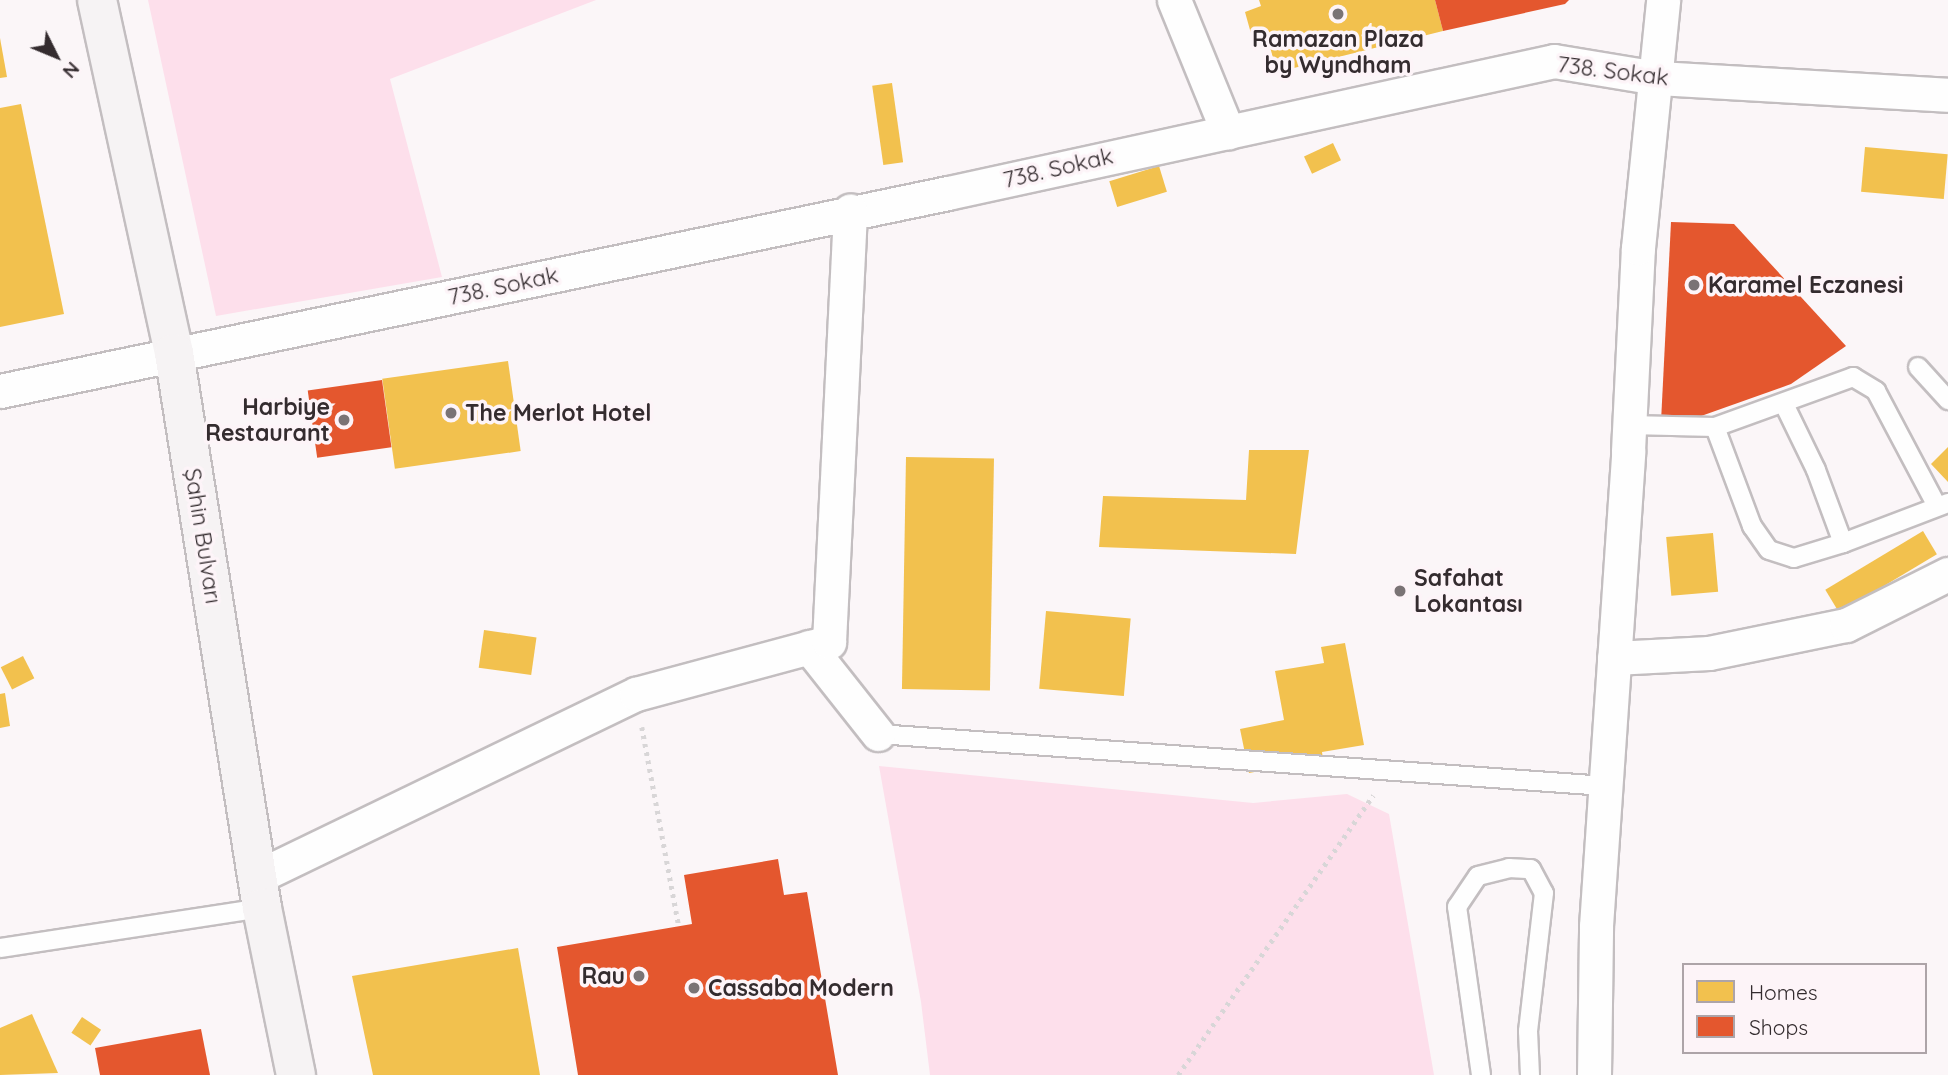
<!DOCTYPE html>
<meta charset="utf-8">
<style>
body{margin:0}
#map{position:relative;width:1948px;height:1075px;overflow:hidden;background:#fbf6f8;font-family:Quicksand,sans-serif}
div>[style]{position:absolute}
.green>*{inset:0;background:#fddfeb}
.homes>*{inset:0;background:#f2c14e;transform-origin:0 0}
.shops>*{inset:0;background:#e4572e;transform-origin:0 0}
.path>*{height:4.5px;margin-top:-2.25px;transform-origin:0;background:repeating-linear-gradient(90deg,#d8d6d7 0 3.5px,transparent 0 8.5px)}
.roads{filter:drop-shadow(2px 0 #c3bec0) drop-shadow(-2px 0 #c3bec0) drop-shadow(0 2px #c3bec0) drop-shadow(0 -2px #c3bec0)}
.lane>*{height:18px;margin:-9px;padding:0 9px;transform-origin:9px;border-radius:9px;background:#fefefe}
.street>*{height:33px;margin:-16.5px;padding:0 16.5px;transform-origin:16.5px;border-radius:16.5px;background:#fefefe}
.secondary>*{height:38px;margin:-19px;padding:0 19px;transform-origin:19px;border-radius:19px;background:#f6f3f4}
.dots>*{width:19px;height:19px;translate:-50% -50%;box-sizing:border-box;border:4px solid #fdf4f8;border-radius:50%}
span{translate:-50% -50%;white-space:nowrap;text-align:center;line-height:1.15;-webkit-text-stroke:7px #fdf4f8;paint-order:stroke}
.poi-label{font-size:23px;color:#342c2f;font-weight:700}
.left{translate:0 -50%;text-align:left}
.right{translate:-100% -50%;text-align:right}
.street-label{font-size:23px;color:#342c2f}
.legend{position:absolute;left:1682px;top:963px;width:245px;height:91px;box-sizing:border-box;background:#fdf4f8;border:2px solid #ada4a8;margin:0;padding:9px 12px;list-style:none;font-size:21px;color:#342c2f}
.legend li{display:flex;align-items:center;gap:14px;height:35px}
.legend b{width:35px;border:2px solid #ada4a8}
.north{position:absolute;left:21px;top:21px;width:70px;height:70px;-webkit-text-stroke:5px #fdf4f8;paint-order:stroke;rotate:133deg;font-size:19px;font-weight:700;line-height:28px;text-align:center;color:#342c2f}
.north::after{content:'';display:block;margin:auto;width:24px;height:32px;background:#342c2f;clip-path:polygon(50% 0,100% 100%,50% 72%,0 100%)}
</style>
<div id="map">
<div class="green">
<div style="clip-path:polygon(148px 0,596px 0,390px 79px,442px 277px,216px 316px)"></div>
<div style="clip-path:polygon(879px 766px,1253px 803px,1347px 794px,1389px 814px,1434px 1075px,930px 1075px,921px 1002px)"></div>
</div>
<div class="homes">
<div style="clip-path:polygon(1259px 0,1435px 0,1443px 31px,1294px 68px,1274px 62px,1269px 43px,1255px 48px,1245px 12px,1261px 6px)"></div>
<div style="clip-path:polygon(0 38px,7px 77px,0 78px)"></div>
<div style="left:892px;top:83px;width:80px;height:20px;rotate:82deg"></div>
<div style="clip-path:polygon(21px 104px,64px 314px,0 327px,0 108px)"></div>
<div style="left:1333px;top:143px;width:19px;height:32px;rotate:65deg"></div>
<div style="left:1865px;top:147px;width:83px;height:45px;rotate:5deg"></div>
<div style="left:1159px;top:166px;width:27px;height:52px;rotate:73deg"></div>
<div style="left:508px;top:361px;width:91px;height:127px;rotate:82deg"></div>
<div style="clip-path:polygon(1948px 447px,1948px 482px,1931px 464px)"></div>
<div style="clip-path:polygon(1249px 450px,1309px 450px,1296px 554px,1099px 547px,1103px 496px,1246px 500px)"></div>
<div style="left:906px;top:457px;width:88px;height:232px;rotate:1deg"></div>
<div style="left:1923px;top:531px;width:27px;height:114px;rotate:59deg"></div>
<div style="left:1713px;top:533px;width:59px;height:47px;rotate:85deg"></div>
<div style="left:1046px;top:611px;width:85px;height:78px;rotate:5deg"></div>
<div style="left:484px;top:630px;width:53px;height:38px;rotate:8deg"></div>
<div style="clip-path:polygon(1345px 643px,1364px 745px,1322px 752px,1323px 759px,1249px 773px,1240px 729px,1284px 720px,1275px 671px,1324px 663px,1321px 647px)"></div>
<div style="left:23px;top:656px;width:25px;height:25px;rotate:63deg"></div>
<div style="clip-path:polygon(5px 693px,10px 726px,0 728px,0 694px)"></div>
<div style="clip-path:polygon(518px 948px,540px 1075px,373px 1075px,352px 976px)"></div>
<div style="clip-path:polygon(32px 1014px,58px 1073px,0 1075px,0 1028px)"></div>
<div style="left:82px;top:1017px;width:23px;height:19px;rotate:34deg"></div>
</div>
<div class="shops">
<div style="clip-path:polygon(1435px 0,1569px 0,1565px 4px,1443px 31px)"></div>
<div style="clip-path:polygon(1671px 222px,1734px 224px,1846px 346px,1791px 384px,1687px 421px,1661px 422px)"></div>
<div style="left:382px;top:380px;width:68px;height:75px;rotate:82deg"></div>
<div style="clip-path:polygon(778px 859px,784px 895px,807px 892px,838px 1075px,578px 1075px,557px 947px,692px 924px,684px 875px)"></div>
<div style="clip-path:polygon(201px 1029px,210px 1075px,100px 1075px,95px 1048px)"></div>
</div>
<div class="path">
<div style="left:642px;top:727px;width:202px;rotate:79.5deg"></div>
<div style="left:1178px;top:1075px;width:341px;rotate:-55.1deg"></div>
</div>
<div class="roads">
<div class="lane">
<div style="left:1918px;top:367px;width:45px;rotate:47.7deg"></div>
<div style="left:1784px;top:404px;width:73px;rotate:64.1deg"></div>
<div style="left:1816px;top:470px;width:78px;rotate:69.7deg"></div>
<div style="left:1629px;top:425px;width:86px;rotate:1.3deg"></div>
<div style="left:1715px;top:427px;width:106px;rotate:69.5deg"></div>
<div style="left:1752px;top:526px;width:29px;rotate:55deg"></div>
<div style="left:1769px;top:550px;width:26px;rotate:18deg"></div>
<div style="left:1794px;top:558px;width:51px;rotate:-17deg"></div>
<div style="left:1843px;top:543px;width:112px;rotate:-20.9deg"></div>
<div style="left:1715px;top:427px;width:147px;rotate:-19.9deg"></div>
<div style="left:1853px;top:377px;width:27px;rotate:31deg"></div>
<div style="left:1876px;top:391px;width:130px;rotate:62.1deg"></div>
<div style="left:878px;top:734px;width:730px;rotate:4.09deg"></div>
<div style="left:0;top:948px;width:265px;rotate:-8.7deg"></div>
<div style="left:1481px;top:1075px;width:170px;rotate:-98.1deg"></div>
<div style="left:1457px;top:907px;width:37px;rotate:-56deg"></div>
<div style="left:1478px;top:876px;width:32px;rotate:-14deg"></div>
<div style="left:1509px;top:868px;width:22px;rotate:3deg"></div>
<div style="left:1531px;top:869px;width:27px;rotate:62deg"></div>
<div style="left:1544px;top:893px;width:139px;rotate:96.6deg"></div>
<div style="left:1528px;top:1031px;width:44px;rotate:87.4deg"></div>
</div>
<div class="street">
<div style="left:1174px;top:0;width:143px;rotate:67.8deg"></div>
<div style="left:0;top:391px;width:968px;rotate:-11.8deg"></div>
<div style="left:948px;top:193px;width:620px;rotate:-12.29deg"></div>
<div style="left:1554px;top:61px;width:104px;rotate:9.4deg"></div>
<div style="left:1657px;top:78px;width:291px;rotate:3.3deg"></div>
<div style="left:809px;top:647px;width:111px;rotate:51.6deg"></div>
<div style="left:1614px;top:658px;width:95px;rotate:-3deg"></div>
<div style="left:1709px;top:653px;width:140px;rotate:-11.6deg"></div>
<div style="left:1846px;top:625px;width:114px;rotate:-26.6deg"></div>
<div style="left:257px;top:877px;width:421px;rotate:-25.8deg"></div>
<div style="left:636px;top:694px;width:200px;rotate:-15.1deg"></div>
<div style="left:829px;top:642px;width:432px;rotate:-87.2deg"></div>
<div style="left:1594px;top:1075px;width:149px;rotate:-89.2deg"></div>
<div style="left:1596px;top:926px;width:476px;rotate:-86.1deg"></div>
<div style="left:1628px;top:451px;width:203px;rotate:-87.2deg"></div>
<div style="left:1638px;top:248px;width:249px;rotate:-84.2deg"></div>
</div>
<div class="secondary">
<div style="left:97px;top:0;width:361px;rotate:77.7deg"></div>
<div style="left:174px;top:353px;width:562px;rotate:80.99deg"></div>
<div style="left:262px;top:908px;width:170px;rotate:78.5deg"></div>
</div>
</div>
<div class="dots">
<div style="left:1338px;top:14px;background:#7a7375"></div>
<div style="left:1694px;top:285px;background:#7a7375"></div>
<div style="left:451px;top:413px;background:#7a7375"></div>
<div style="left:344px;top:420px;background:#7a7375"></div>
<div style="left:1400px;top:591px;background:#7a7375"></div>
<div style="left:639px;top:976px;background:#7a7375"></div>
<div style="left:694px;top:988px;background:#7a7375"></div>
</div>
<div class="poi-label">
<span style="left:1338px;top:52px">Ramazan Plaza<br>by Wyndham</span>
<span class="left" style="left:1708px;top:285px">Karamel Eczanesi</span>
<span class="right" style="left:330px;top:420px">Harbiye<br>Restaurant</span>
<span class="left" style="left:465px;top:413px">The Merlot Hotel</span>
<span class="left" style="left:1414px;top:591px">Safahat<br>Lokantası</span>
<span class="right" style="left:625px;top:976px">Rau</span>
<span class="left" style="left:708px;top:988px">Cassaba Modern</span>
</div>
<div class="street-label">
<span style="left:1613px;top:71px;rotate:7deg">738. Sokak</span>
<span style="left:1058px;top:168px;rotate:-13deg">738. Sokak</span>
<span style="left:503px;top:286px;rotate:-12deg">738. Sokak</span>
<span style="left:203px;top:536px;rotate:81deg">Şahin Bulvarı</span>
</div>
<ul class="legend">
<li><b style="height:19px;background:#f2c14e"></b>Homes</li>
<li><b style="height:19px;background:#e4572e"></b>Shops</li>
</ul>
<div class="north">N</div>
</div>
